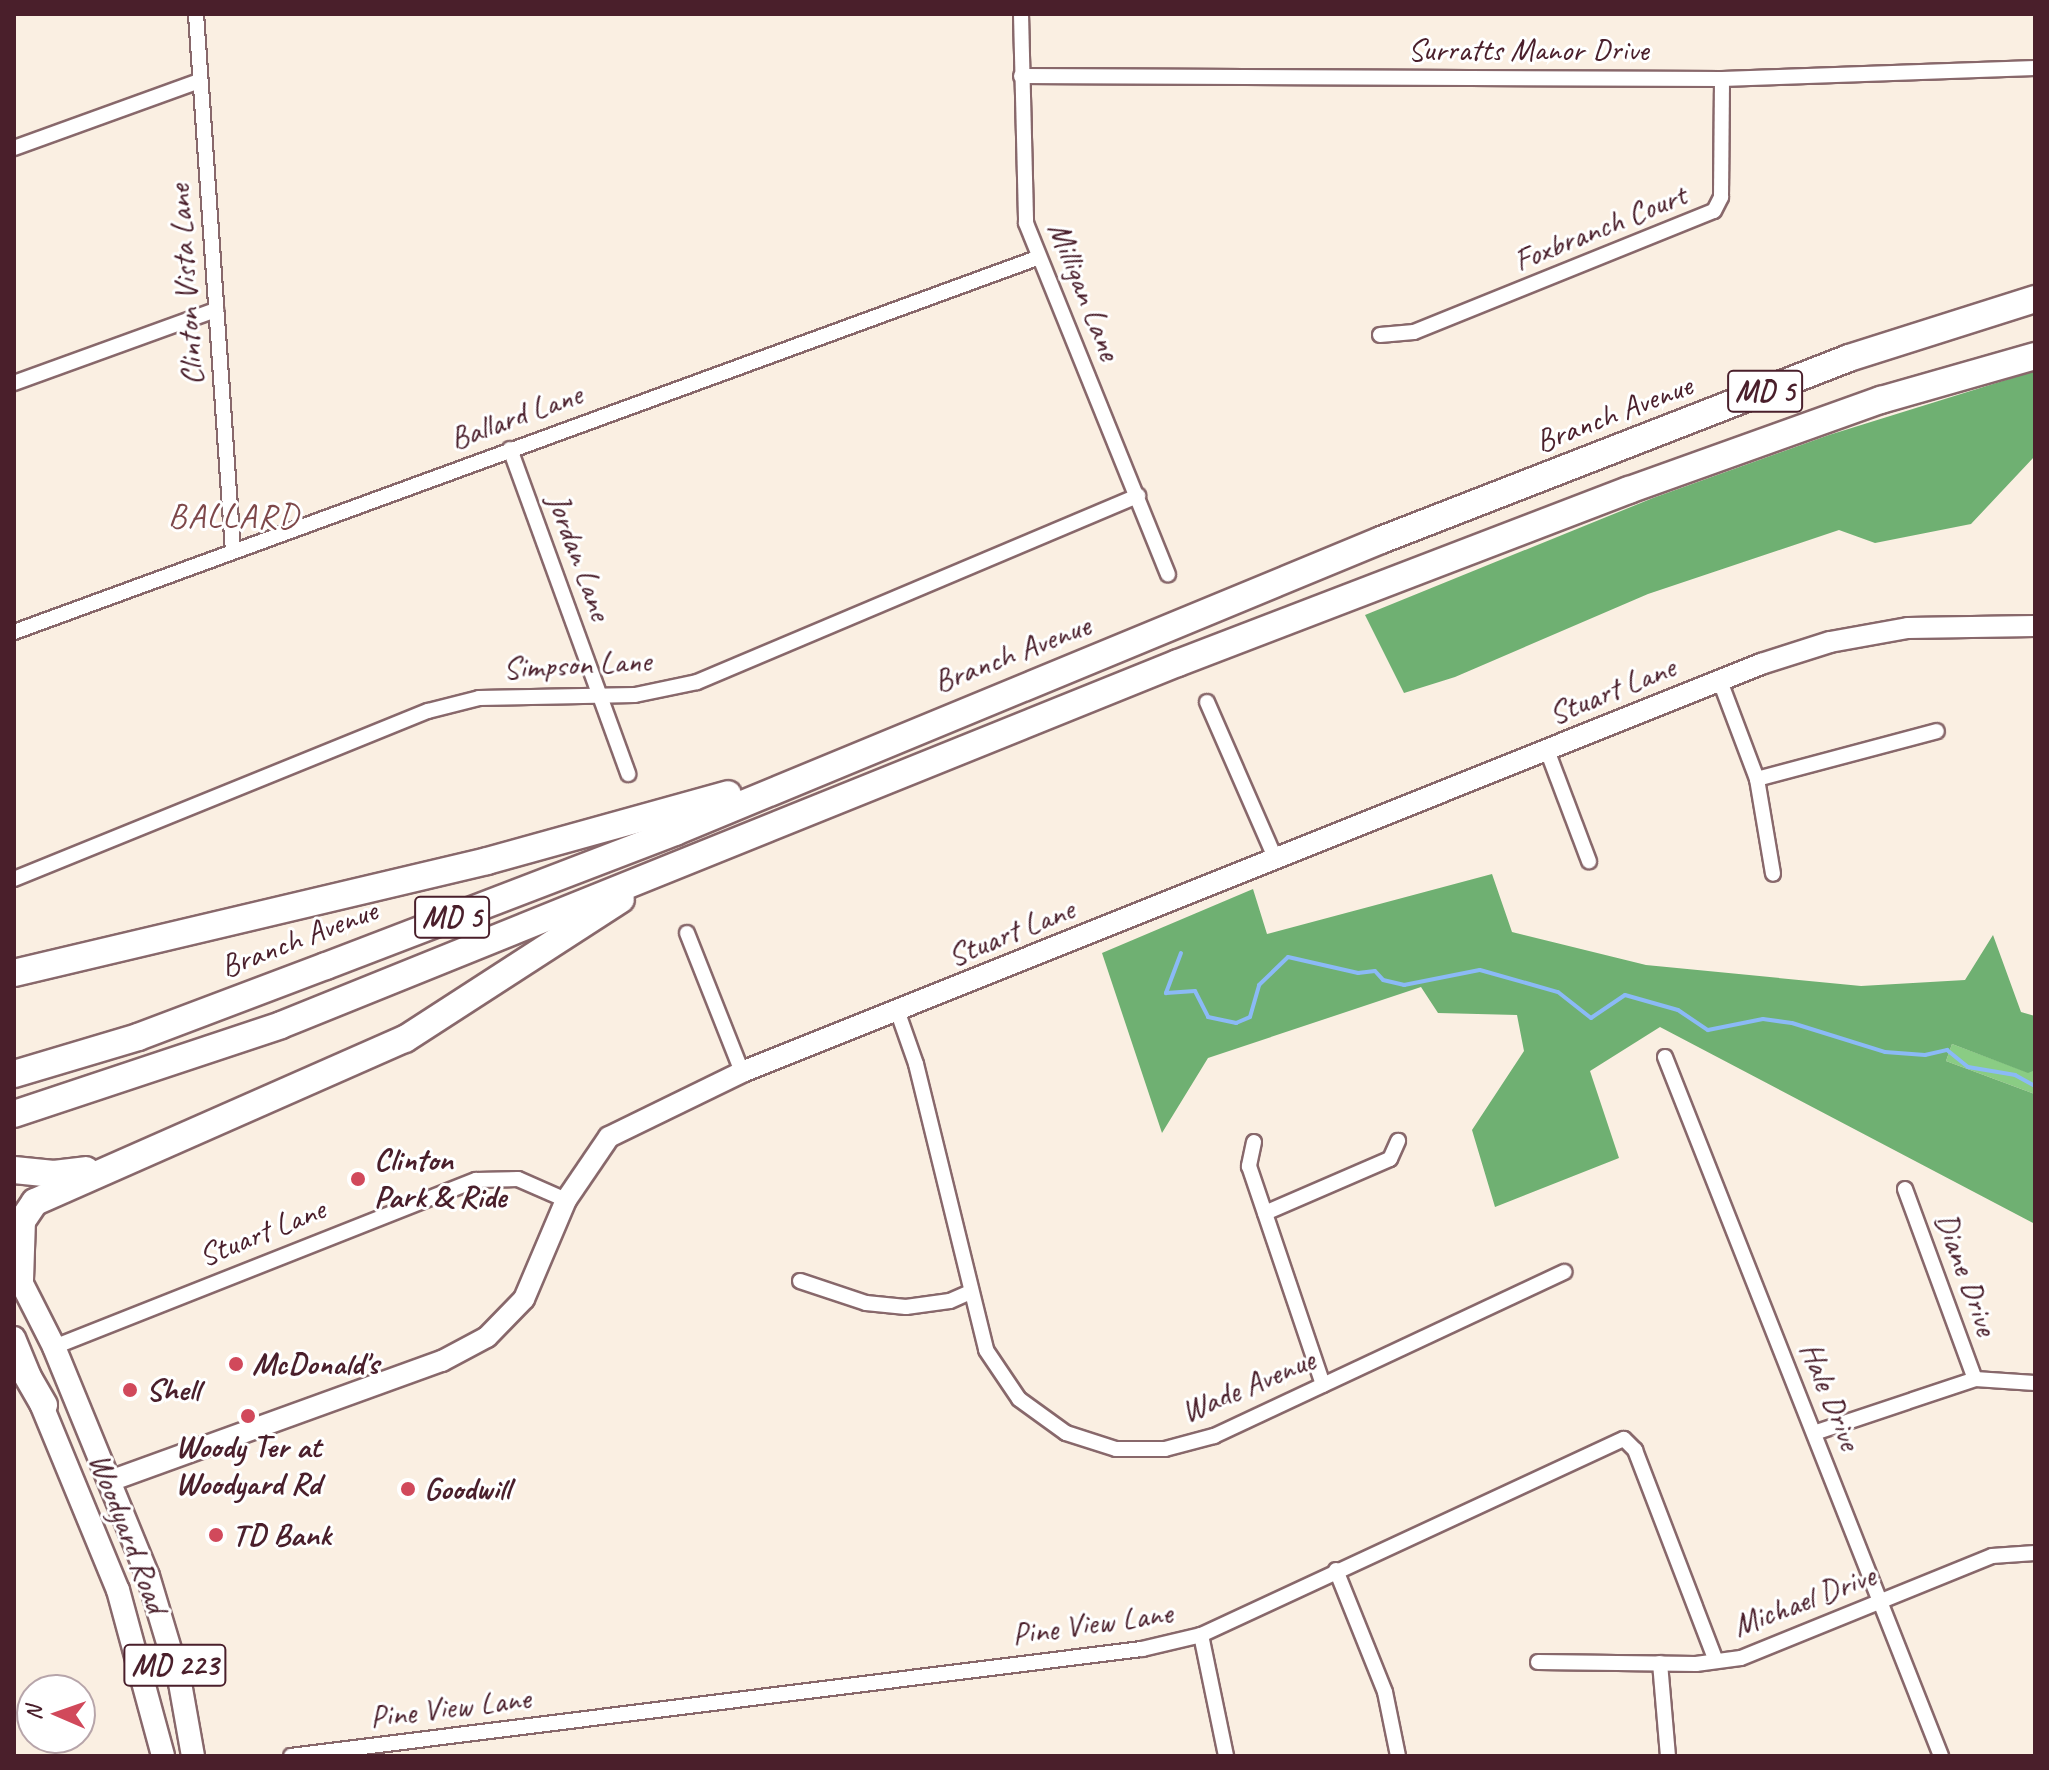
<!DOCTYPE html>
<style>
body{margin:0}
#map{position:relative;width:2049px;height:1770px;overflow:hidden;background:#faefe2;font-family:Caveat,sans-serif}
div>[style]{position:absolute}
.green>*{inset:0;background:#8acc84}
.forest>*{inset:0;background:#6fb072}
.stream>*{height:4px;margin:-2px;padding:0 2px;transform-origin:2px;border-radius:2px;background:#8bbaf6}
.roads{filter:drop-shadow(2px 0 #88686b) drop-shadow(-2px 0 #88686b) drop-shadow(0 2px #88686b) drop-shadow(0 -2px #88686b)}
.street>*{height:14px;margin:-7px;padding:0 7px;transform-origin:7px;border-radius:7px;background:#fff}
.secondary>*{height:20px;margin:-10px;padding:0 10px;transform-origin:10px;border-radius:10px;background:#fff}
.primary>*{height:22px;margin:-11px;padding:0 11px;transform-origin:11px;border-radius:11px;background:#fff}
.highway>*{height:26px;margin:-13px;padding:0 13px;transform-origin:13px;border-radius:13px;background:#fff}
.dots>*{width:22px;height:22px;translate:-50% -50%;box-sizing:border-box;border:4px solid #fff;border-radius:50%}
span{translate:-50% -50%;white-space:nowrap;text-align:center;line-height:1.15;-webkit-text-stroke:6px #fff;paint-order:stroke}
.shield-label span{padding:2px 6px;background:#fff;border:2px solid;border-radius:6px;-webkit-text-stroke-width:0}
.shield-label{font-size:30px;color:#4a1f2b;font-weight:700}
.street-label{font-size:32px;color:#4a1f2b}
.poi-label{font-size:32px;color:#4a1f2b;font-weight:700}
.left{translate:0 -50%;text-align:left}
.neighbourhood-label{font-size:34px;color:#7e484a;letter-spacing:2px}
.frame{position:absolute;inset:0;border:16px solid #4a1f2b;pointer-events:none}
.north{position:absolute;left:16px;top:1674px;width:80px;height:80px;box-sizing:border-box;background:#fff;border:2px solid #b7a5aa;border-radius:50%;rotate:272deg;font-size:22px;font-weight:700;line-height:32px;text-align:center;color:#4a1f2b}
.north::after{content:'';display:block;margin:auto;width:28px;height:36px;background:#d1495b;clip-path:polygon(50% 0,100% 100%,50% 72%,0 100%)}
</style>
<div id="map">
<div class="green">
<div style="clip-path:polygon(1952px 1044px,2027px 1072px,2035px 1070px,2035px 1094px,1946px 1061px)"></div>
</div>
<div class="forest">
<div style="clip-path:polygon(2035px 371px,2035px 456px,1971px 524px,1875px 543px,1839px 530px,1648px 594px,1455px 677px,1404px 693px,1365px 615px,1653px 498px,1829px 435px)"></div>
<div style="clip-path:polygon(1492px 874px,1512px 932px,1646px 965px,1861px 986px,1965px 980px,1993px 935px,2021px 1012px,2035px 1016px,2035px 1070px,2028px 1073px,1952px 1044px,1946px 1061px,2035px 1094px,2035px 1224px,1660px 1027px,1590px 1071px,1619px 1158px,1495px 1207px,1472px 1130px,1524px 1051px,1517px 1015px,1438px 1013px,1421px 987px,1208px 1058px,1162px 1133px,1102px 953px,1253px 889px,1267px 934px)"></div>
</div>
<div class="stream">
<div style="left:1181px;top:953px;width:43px;rotate:110.6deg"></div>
<div style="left:1166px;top:993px;width:29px;rotate:-4deg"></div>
<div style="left:1195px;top:991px;width:29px;rotate:63deg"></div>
<div style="left:1208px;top:1017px;width:29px;rotate:12deg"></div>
<div style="left:1236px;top:1023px;width:15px;rotate:-23deg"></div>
<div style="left:1250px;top:1017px;width:33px;rotate:-74deg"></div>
<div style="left:1259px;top:985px;width:40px;rotate:-44deg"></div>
<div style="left:1288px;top:957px;width:72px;rotate:12.9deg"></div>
<div style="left:1358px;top:973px;width:17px;rotate:-7deg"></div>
<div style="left:1375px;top:971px;width:12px;rotate:48deg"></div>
<div style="left:1383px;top:980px;width:22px;rotate:13deg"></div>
<div style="left:1404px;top:985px;width:77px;rotate:-11.2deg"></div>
<div style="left:1480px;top:970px;width:81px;rotate:15.8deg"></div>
<div style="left:1558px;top:992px;width:42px;rotate:38.2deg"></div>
<div style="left:1591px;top:1018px;width:41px;rotate:-34.1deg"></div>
<div style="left:1625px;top:995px;width:55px;rotate:15.8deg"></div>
<div style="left:1678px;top:1010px;width:36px;rotate:34deg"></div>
<div style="left:1708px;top:1030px;width:56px;rotate:-11.3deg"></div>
<div style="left:1763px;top:1019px;width:29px;rotate:8deg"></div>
<div style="left:1792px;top:1023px;width:97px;rotate:17.3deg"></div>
<div style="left:1885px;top:1052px;width:40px;rotate:4.3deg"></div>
<div style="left:1925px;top:1055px;width:23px;rotate:-13deg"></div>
<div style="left:1947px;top:1050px;width:27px;rotate:39deg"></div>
<div style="left:1968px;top:1067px;width:48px;rotate:9.7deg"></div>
<div style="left:2015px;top:1075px;width:23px;rotate:29deg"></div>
</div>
<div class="roads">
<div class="street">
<div style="left:196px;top:14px;width:538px;rotate:86.06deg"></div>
<div style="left:1021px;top:14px;width:209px;rotate:88.6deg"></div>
<div style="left:1026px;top:223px;width:379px;rotate:68deg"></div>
<div style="left:1021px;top:76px;width:701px;rotate:0.25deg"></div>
<div style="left:1722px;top:79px;width:313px;rotate:-2deg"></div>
<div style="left:14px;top:148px;width:197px;rotate:-19.9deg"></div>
<div style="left:1380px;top:335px;width:34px;rotate:-5deg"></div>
<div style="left:1414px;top:332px;width:323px;rotate:-22deg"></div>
<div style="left:1714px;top:211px;width:16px;rotate:-63deg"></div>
<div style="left:1721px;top:197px;width:118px;rotate:-89.5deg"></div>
<div style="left:14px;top:383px;width:215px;rotate:-19.9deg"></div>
<div style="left:510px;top:449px;width:346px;rotate:70deg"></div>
<div style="left:14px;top:632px;width:1089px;rotate:-20.08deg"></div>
<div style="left:1720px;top:681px;width:105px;rotate:69.3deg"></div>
<div style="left:1757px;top:779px;width:96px;rotate:80.4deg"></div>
<div style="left:1207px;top:702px;width:172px;rotate:66.4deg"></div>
<div style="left:1547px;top:750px;width:119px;rotate:69.3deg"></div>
<div style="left:1757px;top:779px;width:186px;rotate:-14.9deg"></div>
<div style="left:14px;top:879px;width:447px;rotate:-22.1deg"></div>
<div style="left:428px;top:711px;width:53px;rotate:-14.3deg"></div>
<div style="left:479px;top:698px;width:156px;rotate:-1.1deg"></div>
<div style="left:635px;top:695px;width:63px;rotate:-11.8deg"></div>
<div style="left:697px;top:682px;width:479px;rotate:-22.9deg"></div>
<div style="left:687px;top:933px;width:149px;rotate:68.4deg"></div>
<div style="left:897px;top:1010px;width:57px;rotate:70.6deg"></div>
<div style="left:916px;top:1064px;width:294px;rotate:76.2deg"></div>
<div style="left:986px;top:1350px;width:59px;rotate:56deg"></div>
<div style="left:1019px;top:1399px;width:58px;rotate:35.9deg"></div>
<div style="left:1066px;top:1433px;width:52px;rotate:17.7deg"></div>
<div style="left:1116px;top:1449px;width:49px"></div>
<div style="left:1165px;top:1449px;width:51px;rotate:-14.9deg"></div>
<div style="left:1214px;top:1436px;width:387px;rotate:-25.1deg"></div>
<div style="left:1665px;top:1057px;width:752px;rotate:68.45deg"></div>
<div style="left:1254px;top:1142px;width:25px;rotate:102deg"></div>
<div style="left:1249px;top:1166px;width:231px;rotate:71.3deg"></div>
<div style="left:1905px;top:1189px;width:202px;rotate:69.8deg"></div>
<div style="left:1265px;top:1213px;width:136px;rotate:-23.4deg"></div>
<div style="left:1390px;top:1159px;width:20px;rotate:-66deg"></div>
<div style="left:800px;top:1281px;width:70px;rotate:18.4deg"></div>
<div style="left:866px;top:1303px;width:40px;rotate:5.7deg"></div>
<div style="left:906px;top:1307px;width:44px;rotate:-7.8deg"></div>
<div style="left:950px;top:1301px;width:22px;rotate:-24deg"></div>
<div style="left:54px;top:1347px;width:454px;rotate:-21.6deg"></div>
<div style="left:476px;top:1180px;width:42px;rotate:-1.4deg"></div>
<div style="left:518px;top:1179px;width:52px;rotate:23.6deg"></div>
<div style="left:1814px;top:1433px;width:170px;rotate:-18.5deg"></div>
<div style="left:1975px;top:1379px;width:60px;rotate:3.8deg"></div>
<div style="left:1336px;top:1570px;width:131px;rotate:68.1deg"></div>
<div style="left:1385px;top:1692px;width:65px;rotate:78.5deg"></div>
<div style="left:1201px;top:1635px;width:124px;rotate:78.3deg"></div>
<div style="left:1538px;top:1662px;width:158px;rotate:0.7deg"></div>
<div style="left:1696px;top:1664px;width:45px;rotate:-7.6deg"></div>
<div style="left:1741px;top:1658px;width:271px;rotate:-22.1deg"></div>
<div style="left:1992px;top:1556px;width:43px;rotate:-4deg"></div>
<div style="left:1660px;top:1663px;width:93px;rotate:85.1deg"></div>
<div style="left:291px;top:1756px;width:858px;rotate:-7.17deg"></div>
<div style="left:1142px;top:1649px;width:61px;rotate:-13.3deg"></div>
<div style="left:1201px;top:1635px;width:466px;rotate:-24.9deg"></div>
<div style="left:1624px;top:1439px;width:16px;rotate:45deg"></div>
<div style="left:1635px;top:1450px;width:223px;rotate:69deg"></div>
</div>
<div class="secondary">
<div style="left:110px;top:1481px;width:353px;rotate:-19.9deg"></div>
<div style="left:442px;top:1361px;width:51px;rotate:-28.1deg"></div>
<div style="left:487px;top:1337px;width:53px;rotate:-45.8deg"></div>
<div style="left:524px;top:1299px;width:108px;rotate:-67deg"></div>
<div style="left:566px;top:1200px;width:76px;rotate:-55.7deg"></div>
<div style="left:609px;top:1137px;width:148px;rotate:-26deg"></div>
<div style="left:742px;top:1072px;width:1098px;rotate:-21.82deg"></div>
<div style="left:1761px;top:664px;width:72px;rotate:-17.7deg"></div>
<div style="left:1830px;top:642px;width:79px;rotate:-10.2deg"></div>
<div style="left:1908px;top:628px;width:127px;rotate:-0.9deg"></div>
</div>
<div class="primary">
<div style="left:14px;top:1268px;width:89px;rotate:63.1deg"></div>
<div style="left:54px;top:1347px;width:248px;rotate:67.7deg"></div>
<div style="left:148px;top:1576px;width:112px;rotate:73.3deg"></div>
<div style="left:180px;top:1683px;width:74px;rotate:79.9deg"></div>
<div style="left:14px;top:1338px;width:273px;rotate:67.6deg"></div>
<div style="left:118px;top:1590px;width:172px;rotate:74.8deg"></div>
</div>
<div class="highway">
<div style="left:14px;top:973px;width:486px;rotate:-13.3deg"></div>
<div style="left:487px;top:861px;width:250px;rotate:-15.5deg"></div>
<div style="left:14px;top:1074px;width:129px;rotate:-16.6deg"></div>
<div style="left:138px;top:1037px;width:201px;rotate:-20.7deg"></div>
<div style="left:326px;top:966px;width:374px;rotate:-21deg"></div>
<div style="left:675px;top:832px;width:764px;rotate:-22.47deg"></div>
<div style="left:1381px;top:540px;width:502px;rotate:-21.25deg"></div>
<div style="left:1849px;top:358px;width:195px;rotate:-17.6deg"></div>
<div style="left:14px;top:1114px;width:281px;rotate:-18.4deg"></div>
<div style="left:281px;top:1025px;width:967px;rotate:-21.98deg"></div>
<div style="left:1178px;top:663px;width:483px;rotate:-21deg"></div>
<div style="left:1629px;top:490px;width:268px;rotate:-19.7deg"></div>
<div style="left:1881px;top:400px;width:160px;rotate:-15.9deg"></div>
<div style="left:14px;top:1170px;width:40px;rotate:5.7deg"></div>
<div style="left:54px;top:1174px;width:32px;rotate:-7deg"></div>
<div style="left:20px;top:1280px;width:59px;rotate:-88.1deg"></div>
<div style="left:22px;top:1221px;width:23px;rotate:-56deg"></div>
<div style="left:35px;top:1202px;width:404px;rotate:-23.8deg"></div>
<div style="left:405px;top:1039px;width:257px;rotate:-32.9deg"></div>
<div style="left:14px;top:1353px;width:60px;rotate:60deg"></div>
</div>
</div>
<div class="dots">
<div style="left:358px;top:1179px;background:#d1495b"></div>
<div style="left:236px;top:1364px;background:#d1495b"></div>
<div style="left:130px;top:1390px;background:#d1495b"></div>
<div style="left:248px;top:1416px;background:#d1495b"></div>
<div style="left:408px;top:1489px;background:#d1495b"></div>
<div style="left:216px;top:1535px;background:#d1495b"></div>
</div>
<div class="shield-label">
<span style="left:1765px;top:391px">MD 5</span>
<span style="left:452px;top:917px">MD 5</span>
<span style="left:175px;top:1665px">MD 223</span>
</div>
<div class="street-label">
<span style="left:1528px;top:50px">Surratts Manor Drive</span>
<span style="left:1600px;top:228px;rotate:-22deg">Foxbranch Court</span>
<span style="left:186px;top:285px;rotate:-94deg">Clinton Vista Lane</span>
<span style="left:1084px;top:291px;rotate:68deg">Milligan Lane</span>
<span style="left:1614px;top:414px;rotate:-21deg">Branch Avenue</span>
<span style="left:516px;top:417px;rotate:-20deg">Ballard Lane</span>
<span style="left:579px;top:557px;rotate:70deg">Jordan Lane</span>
<span style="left:1012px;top:654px;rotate:-21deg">Branch Avenue</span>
<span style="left:577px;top:665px;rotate:-3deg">Simpson Lane</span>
<span style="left:1612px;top:691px;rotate:-22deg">Stuart Lane</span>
<span style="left:1011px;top:933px;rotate:-22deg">Stuart Lane</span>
<span style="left:299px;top:939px;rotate:-21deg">Branch Avenue</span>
<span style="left:262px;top:1233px;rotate:-22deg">Stuart Lane</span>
<span style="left:1966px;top:1274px;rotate:70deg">Diane Drive</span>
<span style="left:1248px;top:1386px;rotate:-23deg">Wade Avenue</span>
<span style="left:1830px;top:1396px;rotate:68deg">Hale Drive</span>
<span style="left:128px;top:1533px;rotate:69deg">Woodyard Road</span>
<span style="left:1804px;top:1601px;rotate:-21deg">Michael Drive</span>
<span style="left:1092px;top:1624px;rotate:-8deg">Pine View Lane</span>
<span style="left:450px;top:1708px;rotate:-7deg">Pine View Lane</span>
</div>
<div class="poi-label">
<span class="left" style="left:374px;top:1179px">Clinton<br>Park &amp; Ride</span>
<span class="left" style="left:252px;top:1364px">McDonald's</span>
<span class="left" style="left:146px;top:1390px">Shell</span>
<span style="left:248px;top:1466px">Woody Ter at<br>Woodyard Rd</span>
<span class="left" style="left:424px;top:1489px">Goodwill</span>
<span class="left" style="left:232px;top:1535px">TD Bank</span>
</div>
<div class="neighbourhood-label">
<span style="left:234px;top:516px">BALLARD</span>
</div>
<div class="frame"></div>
<div class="north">N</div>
</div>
